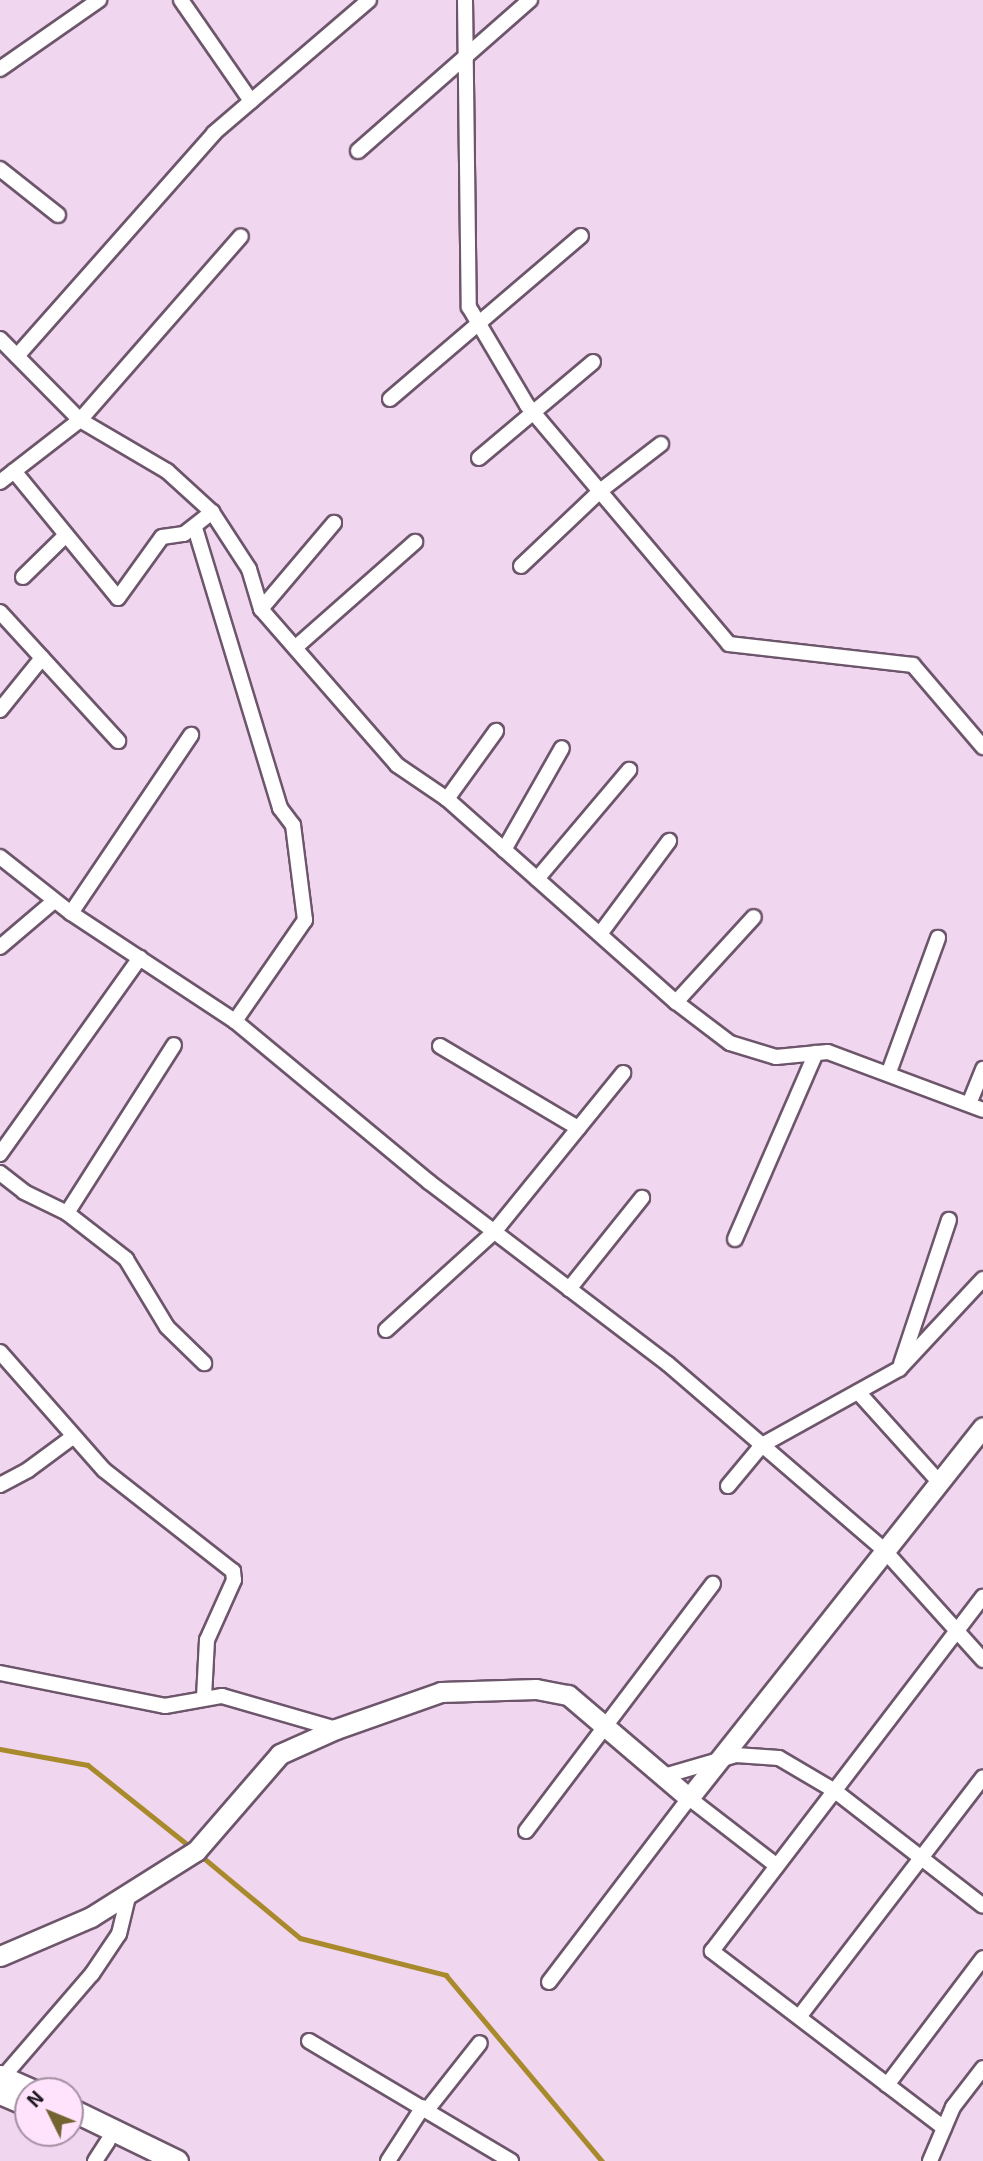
<!DOCTYPE html>
<style>
body{margin:0}
#map{position:relative;width:983px;height:2161px;overflow:hidden;background:#f1d6ef;font-family:"Exo 2",sans-serif}
div>[style]{position:absolute}
.stream>*{height:4.5px;margin:-2.25px;padding:0 2.25px;transform-origin:2.25px;border-radius:2.25px;background:#a88a2c}
.roads{filter:drop-shadow(2px 0 #6d566b) drop-shadow(-2px 0 #6d566b) drop-shadow(0 2px #6d566b) drop-shadow(0 -2px #6d566b)}
.minor>*{height:14px;margin:-7px;padding:0 7px;transform-origin:7px;border-radius:7px;background:#fff}
.tertiary>*{height:19px;margin:-9.5px;padding:0 9.5px;transform-origin:9.5px;border-radius:9.5px;background:#fff}
.secondary>*{height:21px;margin:-10.5px;padding:0 10.5px;transform-origin:10.5px;border-radius:10.5px;background:#fff}
span{translate:-50% -50%;white-space:nowrap;text-align:center;line-height:1.15;-webkit-text-stroke:7px #ffe3fc;paint-order:stroke}
.north{position:absolute;left:14px;top:2077px;width:70px;height:70px;box-sizing:border-box;background:#ffe3fc;border:2px solid #a591a3;border-radius:50%;rotate:313deg;font-size:19px;font-weight:700;line-height:28px;text-align:center;color:#1e151e}
.north::after{content:'';display:block;margin:auto;width:24px;height:32px;background:#746331;clip-path:polygon(50% 0,100% 100%,50% 72%,0 100%)}
</style>
<div id="map">
<div class="stream">
<div style="left:0;top:1749px;width:89px;rotate:10.3deg"></div>
<div style="left:88px;top:1765px;width:133px;rotate:38.6deg"></div>
<div style="left:199px;top:1854px;width:131px;rotate:39.7deg"></div>
<div style="left:300px;top:1938px;width:151px;rotate:14.2deg"></div>
<div style="left:446px;top:1975px;width:243px;rotate:50deg"></div>
</div>
<div class="roads">
<div class="minor">
<div style="left:181px;top:0;width:123px;rotate:55.3deg"></div>
<div style="left:465px;top:0;width:307px;rotate:89.3deg"></div>
<div style="left:469px;top:307px;width:114px;rotate:59.4deg"></div>
<div style="left:527px;top:405px;width:313px;rotate:49.8deg"></div>
<div style="left:729px;top:644px;width:185px;rotate:6.5deg"></div>
<div style="left:913px;top:665px;width:108px;rotate:49.5deg"></div>
<div style="left:0;top:69px;width:121px;rotate:-34.9deg"></div>
<div style="left:358px;top:151px;width:229px;rotate:-41.3deg"></div>
<div style="left:0;top:169px;width:74px;rotate:38.4deg"></div>
<div style="left:0;top:339px;width:114px;rotate:45.4deg"></div>
<div style="left:80px;top:420px;width:101px;rotate:30.4deg"></div>
<div style="left:167px;top:471px;width:61px;rotate:42.3deg"></div>
<div style="left:212px;top:512px;width:68px;rotate:57deg"></div>
<div style="left:249px;top:569px;width:42px;rotate:73.3deg"></div>
<div style="left:261px;top:609px;width:207px;rotate:48.9deg"></div>
<div style="left:397px;top:765px;width:60px;rotate:34.2deg"></div>
<div style="left:447px;top:799px;width:306px;rotate:41.6deg"></div>
<div style="left:676px;top:1002px;width:68px;rotate:37.2deg"></div>
<div style="left:730px;top:1043px;width:48px;rotate:16.9deg"></div>
<div style="left:776px;top:1057px;width:52px;rotate:-5.5deg"></div>
<div style="left:828px;top:1052px;width:165px;rotate:20.5deg"></div>
<div style="left:17px;top:356px;width:298px;rotate:-48.5deg"></div>
<div style="left:214px;top:133px;width:204px;rotate:-40.6deg"></div>
<div style="left:390px;top:399px;width:251px;rotate:-40.5deg"></div>
<div style="left:479px;top:458px;width:149px;rotate:-40.1deg"></div>
<div style="left:14px;top:471px;width:164px;rotate:50.7deg"></div>
<div style="left:118px;top:598px;width:75px;rotate:-54.2deg"></div>
<div style="left:162px;top:537px;width:22px;rotate:-8deg"></div>
<div style="left:184px;top:534px;width:36px;rotate:-38deg"></div>
<div style="left:0;top:482px;width:101px;rotate:-37.8deg"></div>
<div style="left:80px;top:420px;width:244px;rotate:-48.8deg"></div>
<div style="left:195px;top:528px;width:293px;rotate:73.1deg"></div>
<div style="left:280px;top:808px;width:21px;rotate:53deg"></div>
<div style="left:293px;top:825px;width:96px;rotate:82.8deg"></div>
<div style="left:305px;top:920px;width:123px;rotate:124.7deg"></div>
<div style="left:521px;top:566px;width:109px;rotate:-43.5deg"></div>
<div style="left:600px;top:491px;width:77px;rotate:-37.6deg"></div>
<div style="left:23px;top:577px;width:60px;rotate:-44.3deg"></div>
<div style="left:261px;top:609px;width:113px;rotate:-49.7deg"></div>
<div style="left:0;top:612px;width:175px;rotate:47.5deg"></div>
<div style="left:296px;top:647px;width:159px;rotate:-41.4deg"></div>
<div style="left:0;top:710px;width:67px;rotate:-51.1deg"></div>
<div style="left:447px;top:799px;width:84px;rotate:-54.2deg"></div>
<div style="left:504px;top:850px;width:117px;rotate:-60.4deg"></div>
<div style="left:0;top:857px;width:90px;rotate:38.3deg"></div>
<div style="left:71px;top:913px;width:196px;rotate:33.4deg"></div>
<div style="left:235px;top:1021px;width:252px;rotate:39.7deg"></div>
<div style="left:429px;top:1182px;width:300px;rotate:37.3deg"></div>
<div style="left:668px;top:1364px;width:285px;rotate:40.7deg"></div>
<div style="left:884px;top:1550px;width:148px;rotate:48deg"></div>
<div style="left:537px;top:879px;width:143px;rotate:-49.8deg"></div>
<div style="left:71px;top:913px;width:215px;rotate:-56deg"></div>
<div style="left:600px;top:934px;width:116px;rotate:-53.4deg"></div>
<div style="left:0;top:947px;width:71px;rotate:-40.4deg"></div>
<div style="left:676px;top:1002px;width:115px;rotate:-47.5deg"></div>
<div style="left:440px;top:1046px;width:161px;rotate:30.7deg"></div>
<div style="left:889px;top:1072px;width:143px;rotate:-69.9deg"></div>
<div style="left:969px;top:1104px;width:38px;rotate:-68deg"></div>
<div style="left:0;top:1154px;width:241px;rotate:-54.5deg"></div>
<div style="left:0;top:1173px;width:31px;rotate:38deg"></div>
<div style="left:24px;top:1192px;width:48px;rotate:26deg"></div>
<div style="left:67px;top:1213px;width:75px;rotate:37.9deg"></div>
<div style="left:126px;top:1259px;width:79px;rotate:58.9deg"></div>
<div style="left:167px;top:1327px;width:52px;rotate:44.2deg"></div>
<div style="left:67px;top:1213px;width:199px;rotate:-57.5deg"></div>
<div style="left:735px;top:1239px;width:203px;rotate:-66.5deg"></div>
<div style="left:569px;top:1289px;width:117px;rotate:-51.3deg"></div>
<div style="left:386px;top:1330px;width:146px;rotate:-42.2deg"></div>
<div style="left:494px;top:1232px;width:205px;rotate:-50.9deg"></div>
<div style="left:0;top:1352px;width:157px;rotate:48.6deg"></div>
<div style="left:104px;top:1470px;width:164px;rotate:38.1deg"></div>
<div style="left:233px;top:1571px;width:9px;rotate:84deg"></div>
<div style="left:234px;top:1580px;width:66px;rotate:114.2deg"></div>
<div style="left:207px;top:1640px;width:57px;rotate:93deg"></div>
<div style="left:901px;top:1364px;width:152px;rotate:-71.6deg"></div>
<div style="left:858px;top:1392px;width:121px;rotate:48deg"></div>
<div style="left:0;top:1485px;width:32px;rotate:-28deg"></div>
<div style="left:28px;top:1470px;width:57px;rotate:-36.5deg"></div>
<div style="left:728px;top:1486px;width:53px;rotate:-50.3deg"></div>
<div style="left:762px;top:1445px;width:157px;rotate:-29deg"></div>
<div style="left:899px;top:1369px;width:123px;rotate:-47deg"></div>
<div style="left:0;top:1673px;width:168px;rotate:11.3deg"></div>
<div style="left:165px;top:1706px;width:58px;rotate:-10deg"></div>
<div style="left:222px;top:1696px;width:119px;rotate:16.1deg"></div>
<div style="left:664px;top:1776px;width:75px;rotate:-16.3deg"></div>
<div style="left:736px;top:1755px;width:43px;rotate:4deg"></div>
<div style="left:779px;top:1758px;width:65px;rotate:30.5deg"></div>
<div style="left:835px;top:1791px;width:187px;rotate:37.8deg"></div>
<div style="left:526px;top:1831px;width:310px;rotate:-52.9deg"></div>
<div style="left:549px;top:1982px;width:231px;rotate:-52.7deg"></div>
<div style="left:689px;top:1798px;width:111px;rotate:37.7deg"></div>
<div style="left:799px;top:2017px;width:302px;rotate:-52.5deg"></div>
<div style="left:309px;top:2041px;width:235px;rotate:30.7deg"></div>
<div style="left:3px;top:2077px;width:136px;rotate:-49.2deg"></div>
<div style="left:92px;top:1974px;width:48px;rotate:-56deg"></div>
<div style="left:119px;top:1934px;width:42px;rotate:-76.3deg"></div>
<div style="left:887px;top:2085px;width:159px;rotate:-52.9deg"></div>
<div style="left:427px;top:2110px;width:85px;rotate:-51.7deg"></div>
<div style="left:944px;top:2128px;width:292px;rotate:-142.7deg"></div>
<div style="left:712px;top:1951px;width:446px;rotate:-52.6deg"></div>
<div style="left:95px;top:2161px;width:24px;rotate:-57deg"></div>
<div style="left:388px;top:2161px;width:64px;rotate:-57.1deg"></div>
<div style="left:930px;top:2161px;width:59px;rotate:-66.9deg"></div>
<div style="left:953px;top:2107px;width:49px;rotate:-52.4deg"></div>
</div>
<div class="tertiary">
<div style="left:0;top:1956px;width:99px;rotate:-23.2deg"></div>
<div style="left:91px;top:1917px;width:124px;rotate:-32.2deg"></div>
<div style="left:196px;top:1851px;width:128px;rotate:-49.1deg"></div>
<div style="left:280px;top:1754px;width:61px;rotate:-24.1deg"></div>
<div style="left:336px;top:1729px;width:111px;rotate:-19.4deg"></div>
<div style="left:441px;top:1692px;width:95px;rotate:-1.8deg"></div>
<div style="left:536px;top:1689px;width:33px;rotate:11deg"></div>
<div style="left:568px;top:1695px;width:159px;rotate:40.4deg"></div>
<div style="left:689px;top:1798px;width:473px;rotate:-51.6deg"></div>
</div>
<div class="secondary">
<div style="left:0;top:2076px;width:36px;rotate:24deg"></div>
<div style="left:0;top:2093px;width:30px;rotate:23deg"></div>
<div style="left:70px;top:2109px;width:119px;rotate:25.9deg"></div>
</div>
</div>
<div class="north">N</div>
</div>
